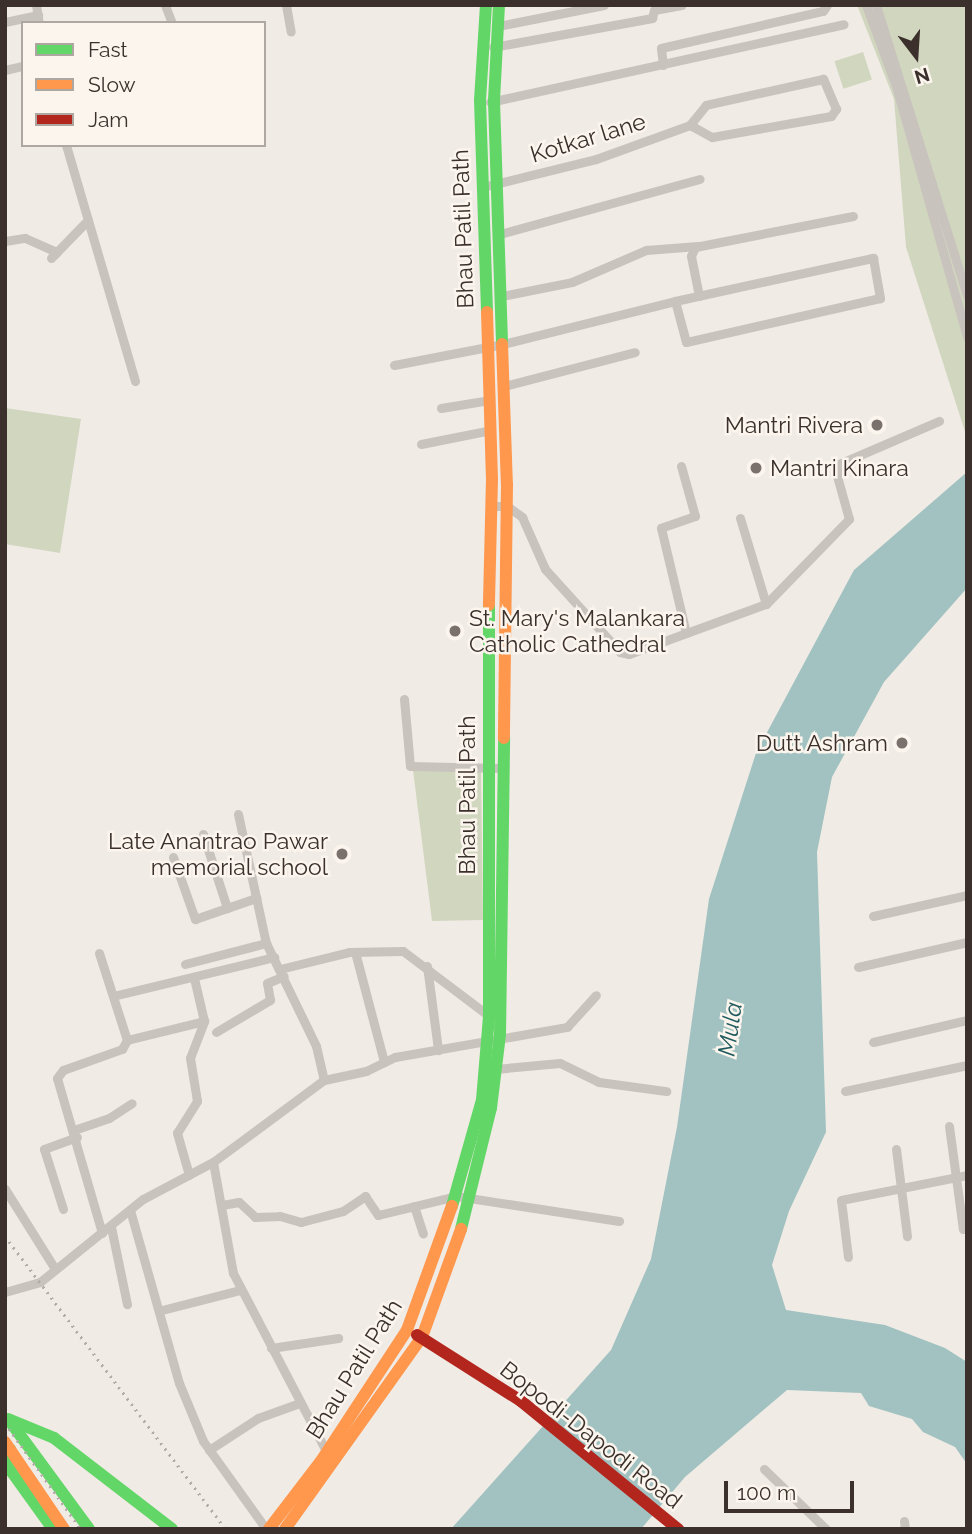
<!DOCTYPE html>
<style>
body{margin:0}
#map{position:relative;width:972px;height:1534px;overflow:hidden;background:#f0ebe5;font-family:Raleway,sans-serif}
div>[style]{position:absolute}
.green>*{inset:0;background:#d1d6bf;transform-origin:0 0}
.water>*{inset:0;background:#a1c2c1}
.street>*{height:9px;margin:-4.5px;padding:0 4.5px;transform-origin:4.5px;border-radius:4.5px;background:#c9c3be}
.fast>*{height:12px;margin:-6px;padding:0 6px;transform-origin:6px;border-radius:6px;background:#63d668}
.slow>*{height:12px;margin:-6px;padding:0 6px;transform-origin:6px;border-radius:6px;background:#ff974d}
.jam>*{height:12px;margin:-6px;padding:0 6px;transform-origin:6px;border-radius:6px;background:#b3261e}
.rail>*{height:2.5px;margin-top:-1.25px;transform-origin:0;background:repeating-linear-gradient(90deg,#b1aca8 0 2px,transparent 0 7px)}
.dots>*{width:19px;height:19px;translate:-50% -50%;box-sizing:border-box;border:4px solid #fbf5ee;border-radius:50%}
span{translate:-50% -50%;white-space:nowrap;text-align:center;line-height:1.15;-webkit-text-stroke:5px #fbf5ee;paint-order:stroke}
.street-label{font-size:23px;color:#3b302b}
.poi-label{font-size:23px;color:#3b302b}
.right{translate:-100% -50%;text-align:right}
.left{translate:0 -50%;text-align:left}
.water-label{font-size:24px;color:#1f5a5e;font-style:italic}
.frame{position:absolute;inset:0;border:7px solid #3b302b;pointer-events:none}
.legend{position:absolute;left:21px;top:21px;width:245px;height:126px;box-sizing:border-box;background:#fbf5ee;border:2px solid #aea6a0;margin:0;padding:9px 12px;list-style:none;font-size:21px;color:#3b302b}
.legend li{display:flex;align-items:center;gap:14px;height:35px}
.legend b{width:35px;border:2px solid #aea6a0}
.north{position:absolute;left:881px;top:21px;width:70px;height:70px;-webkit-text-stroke:5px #fbf5ee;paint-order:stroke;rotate:163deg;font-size:19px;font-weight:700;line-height:28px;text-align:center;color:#3b302b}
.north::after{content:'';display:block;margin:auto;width:24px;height:32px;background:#3b302b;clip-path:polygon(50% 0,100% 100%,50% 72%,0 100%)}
.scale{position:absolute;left:724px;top:1481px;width:130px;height:32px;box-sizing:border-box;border:4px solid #3b302b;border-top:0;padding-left:9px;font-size:21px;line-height:24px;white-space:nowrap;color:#3b302b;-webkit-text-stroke:5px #fbf5ee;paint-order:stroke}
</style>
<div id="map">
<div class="green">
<div style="clip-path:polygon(857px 5px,967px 5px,967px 438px,906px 247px,894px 99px)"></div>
<div style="left:863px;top:52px;width:29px;height:30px;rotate:72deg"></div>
<div style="clip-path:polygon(5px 408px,81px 419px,60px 553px,5px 544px)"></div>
<div style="clip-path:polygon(413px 770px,481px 772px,483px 920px,432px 921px)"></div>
</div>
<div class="water">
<div style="clip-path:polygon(967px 472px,967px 588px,884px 682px,832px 777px,817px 852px,826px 1132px,789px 1211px,772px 1265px,786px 1310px,885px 1325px,945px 1348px,967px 1362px,967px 1464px,955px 1447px,923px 1432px,912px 1419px,869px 1406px,861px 1393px,787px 1390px,685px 1477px,641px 1529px,451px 1529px,611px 1350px,651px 1259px,677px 1127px,709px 899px,756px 753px,854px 570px)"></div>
</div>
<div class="street">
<div style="left:36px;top:5px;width:18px;rotate:81deg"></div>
<div style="left:165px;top:5px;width:19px;rotate:69deg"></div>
<div style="left:286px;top:5px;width:27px;rotate:80deg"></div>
<div style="left:866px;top:5px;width:86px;rotate:69.7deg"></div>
<div style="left:896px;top:86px;width:261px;rotate:74.2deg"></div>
<div style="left:876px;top:5px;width:305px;rotate:72.6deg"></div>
<div style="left:5px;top:22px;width:34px;rotate:-12deg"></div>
<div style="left:498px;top:26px;width:108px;rotate:-11.2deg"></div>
<div style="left:493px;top:47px;width:162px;rotate:-10.3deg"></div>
<div style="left:652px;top:18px;width:8px;rotate:-76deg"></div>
<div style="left:654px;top:10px;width:28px;rotate:-10deg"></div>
<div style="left:663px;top:65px;width:17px;rotate:-97deg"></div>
<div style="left:661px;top:48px;width:166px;rotate:-12.9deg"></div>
<div style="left:823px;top:11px;width:7px;rotate:-56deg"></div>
<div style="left:5px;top:70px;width:18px;rotate:-13deg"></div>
<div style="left:490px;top:102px;width:362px;rotate:-12.4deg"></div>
<div style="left:66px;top:145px;width:246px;rotate:73.7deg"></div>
<div style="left:483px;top:187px;width:116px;rotate:-13.9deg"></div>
<div style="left:596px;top:159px;width:100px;rotate:-19.9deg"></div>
<div style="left:690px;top:125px;width:25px;rotate:29deg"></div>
<div style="left:712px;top:137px;width:121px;rotate:-10deg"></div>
<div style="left:831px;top:116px;width:9px;rotate:-54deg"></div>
<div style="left:836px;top:109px;width:33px;rotate:-113deg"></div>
<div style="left:823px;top:79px;width:120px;rotate:167.5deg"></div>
<div style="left:706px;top:105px;width:26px;rotate:129deg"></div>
<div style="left:500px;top:234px;width:207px;rotate:-15.4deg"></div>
<div style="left:5px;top:241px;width:20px;rotate:-9deg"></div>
<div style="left:25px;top:238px;width:35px;rotate:24deg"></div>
<div style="left:51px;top:258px;width:53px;rotate:-45.8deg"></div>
<div style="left:502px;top:296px;width:71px;rotate:-11.3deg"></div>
<div style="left:572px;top:282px;width:81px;rotate:-23.4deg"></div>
<div style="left:646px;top:250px;width:52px;rotate:-4.4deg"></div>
<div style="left:699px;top:296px;width:41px;rotate:-101.3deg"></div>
<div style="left:691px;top:256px;width:10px;rotate:-66deg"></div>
<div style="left:695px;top:247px;width:161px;rotate:-11.1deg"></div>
<div style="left:394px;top:365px;width:111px;rotate:-10.9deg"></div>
<div style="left:503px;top:344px;width:177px;rotate:-14deg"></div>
<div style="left:675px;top:301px;width:203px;rotate:-12.3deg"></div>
<div style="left:873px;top:258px;width:41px;rotate:80.1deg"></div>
<div style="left:880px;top:298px;width:199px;rotate:167.2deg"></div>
<div style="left:686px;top:342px;width:42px;rotate:-105deg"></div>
<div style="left:504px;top:386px;width:135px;rotate:-14.5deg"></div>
<div style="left:441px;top:408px;width:50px;rotate:-9.3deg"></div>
<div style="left:421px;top:444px;width:71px;rotate:-11.3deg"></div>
<div style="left:681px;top:466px;width:52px;rotate:74.4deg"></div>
<div style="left:695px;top:516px;width:36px;rotate:161deg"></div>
<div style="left:661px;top:528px;width:108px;rotate:76.6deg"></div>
<div style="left:492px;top:506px;width:15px"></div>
<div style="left:507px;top:506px;width:19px;rotate:36deg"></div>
<div style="left:522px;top:517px;width:57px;rotate:66.1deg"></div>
<div style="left:545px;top:569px;width:112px;rotate:47.9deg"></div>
<div style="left:620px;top:652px;width:9px;rotate:13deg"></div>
<div style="left:629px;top:654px;width:146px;rotate:-20.1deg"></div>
<div style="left:766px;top:604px;width:119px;rotate:-45.7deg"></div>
<div style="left:849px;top:519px;width:45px;rotate:-105.6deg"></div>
<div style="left:837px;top:476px;width:12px;rotate:-81deg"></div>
<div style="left:839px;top:464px;width:109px;rotate:-23.3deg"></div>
<div style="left:740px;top:518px;width:90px;rotate:73.2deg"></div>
<div style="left:404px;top:699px;width:67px;rotate:84.9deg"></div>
<div style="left:410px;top:766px;width:91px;rotate:1.3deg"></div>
<div style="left:238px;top:814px;width:132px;rotate:77.8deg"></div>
<div style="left:266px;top:943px;width:114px;rotate:64.1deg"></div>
<div style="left:316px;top:1046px;width:35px;rotate:77deg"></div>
<div style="left:203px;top:834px;width:78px;rotate:72deg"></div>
<div style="left:173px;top:857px;width:66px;rotate:70.5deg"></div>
<div style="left:195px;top:919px;width:65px;rotate:-19deg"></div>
<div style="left:873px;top:916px;width:96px;rotate:-12.6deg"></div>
<div style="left:355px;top:952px;width:114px;rotate:75.2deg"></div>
<div style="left:99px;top:953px;width:91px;rotate:72.2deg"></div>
<div style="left:127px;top:1040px;width:79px;rotate:-13.9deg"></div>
<div style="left:185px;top:964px;width:84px;rotate:-14.5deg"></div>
<div style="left:427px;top:966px;width:85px;rotate:82.5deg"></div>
<div style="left:858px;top:967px;width:112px;rotate:-12.9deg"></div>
<div style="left:280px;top:969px;width:71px;rotate:-13.8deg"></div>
<div style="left:349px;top:952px;width:54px;rotate:-1.1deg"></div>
<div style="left:403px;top:951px;width:108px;rotate:37.1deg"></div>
<div style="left:113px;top:996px;width:166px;rotate:-13.6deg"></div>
<div style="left:216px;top:1032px;width:63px;rotate:-30.7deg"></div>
<div style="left:270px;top:1000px;width:17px;rotate:-100deg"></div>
<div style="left:267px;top:983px;width:18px;rotate:-22deg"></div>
<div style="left:873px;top:1042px;width:97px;rotate:-13.2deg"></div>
<div style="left:495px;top:1069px;width:65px;rotate:-5.3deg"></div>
<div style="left:560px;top:1063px;width:43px;rotate:26deg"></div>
<div style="left:599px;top:1082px;width:68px;rotate:7.7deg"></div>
<div style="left:845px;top:1091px;width:125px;rotate:-12deg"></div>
<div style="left:949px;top:1126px;width:104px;rotate:82.3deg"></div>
<div style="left:74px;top:1130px;width:37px;rotate:-19deg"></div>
<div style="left:109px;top:1118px;width:27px;rotate:-33deg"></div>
<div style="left:896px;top:1149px;width:88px;rotate:82.8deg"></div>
<div style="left:213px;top:1162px;width:113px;rotate:79.8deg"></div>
<div style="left:233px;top:1273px;width:203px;rotate:62.4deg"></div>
<div style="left:189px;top:1175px;width:44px;rotate:-105.9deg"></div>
<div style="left:177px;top:1133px;width:38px;rotate:-58deg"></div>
<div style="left:197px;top:1101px;width:44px;rotate:-99.2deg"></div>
<div style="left:190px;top:1058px;width:40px;rotate:-69deg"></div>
<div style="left:204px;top:1021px;width:44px;rotate:-103.1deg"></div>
<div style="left:5px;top:1189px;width:94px;rotate:58deg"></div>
<div style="left:222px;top:1205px;width:17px;rotate:-10deg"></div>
<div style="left:239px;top:1202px;width:22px;rotate:43deg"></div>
<div style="left:255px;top:1217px;width:25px;rotate:-2deg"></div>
<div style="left:280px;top:1216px;width:22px;rotate:16deg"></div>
<div style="left:301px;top:1222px;width:43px;rotate:-14.7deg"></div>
<div style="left:343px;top:1211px;width:27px;rotate:-34deg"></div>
<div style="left:365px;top:1196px;width:23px;rotate:56deg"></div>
<div style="left:378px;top:1215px;width:80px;rotate:-13.7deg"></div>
<div style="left:456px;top:1196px;width:165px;rotate:8.7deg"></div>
<div style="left:414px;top:1206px;width:29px;rotate:72deg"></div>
<div style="left:63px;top:1209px;width:63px;rotate:-107.6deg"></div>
<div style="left:44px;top:1149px;width:35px;rotate:-20deg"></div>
<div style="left:130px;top:1210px;width:180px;rotate:74.2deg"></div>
<div style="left:179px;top:1383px;width:63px;rotate:67.5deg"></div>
<div style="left:203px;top:1441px;width:108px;rotate:54.4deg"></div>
<div style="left:111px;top:1227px;width:79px;rotate:78.3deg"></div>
<div style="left:102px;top:1233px;width:161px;rotate:-106.2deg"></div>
<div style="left:57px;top:1078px;width:10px;rotate:-53deg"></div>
<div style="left:63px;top:1070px;width:63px;rotate:-19.6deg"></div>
<div style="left:122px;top:1049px;width:10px;rotate:-61deg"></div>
<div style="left:848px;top:1257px;width:57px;rotate:-97deg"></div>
<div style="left:841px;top:1200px;width:128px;rotate:-11.2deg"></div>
<div style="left:5px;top:1292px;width:36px;rotate:-16deg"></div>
<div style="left:40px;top:1282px;width:132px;rotate:-38.9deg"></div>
<div style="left:143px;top:1199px;width:79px;rotate:-27.9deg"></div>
<div style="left:213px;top:1162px;width:138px;rotate:-36.5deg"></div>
<div style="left:324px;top:1080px;width:43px;rotate:-12.1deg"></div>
<div style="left:366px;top:1071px;width:32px;rotate:-26deg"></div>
<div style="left:395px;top:1057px;width:175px;rotate:-9.9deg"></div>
<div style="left:567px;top:1027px;width:43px;rotate:-47.8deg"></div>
<div style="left:162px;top:1310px;width:81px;rotate:-14.4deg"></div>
<div style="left:271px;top:1348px;width:68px;rotate:-8.5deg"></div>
<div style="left:209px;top:1450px;width:59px;rotate:-33.1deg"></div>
<div style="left:258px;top:1418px;width:45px;rotate:-19.7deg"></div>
<div style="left:764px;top:1469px;width:86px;rotate:44.1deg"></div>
<div style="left:904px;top:1521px;width:8px;rotate:83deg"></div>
</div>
<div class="fast">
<div style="left:486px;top:5px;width:95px;rotate:93.6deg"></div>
<div style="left:480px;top:100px;width:212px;rotate:88.1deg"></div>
<div style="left:499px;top:5px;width:96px;rotate:93deg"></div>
<div style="left:494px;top:101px;width:243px;rotate:88.1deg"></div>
<div style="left:452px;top:1206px;width:110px;rotate:-74.2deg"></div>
<div style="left:482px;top:1100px;width:84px;rotate:-85.2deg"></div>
<div style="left:489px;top:1016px;width:411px;rotate:-90deg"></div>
<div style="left:461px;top:1229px;width:125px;rotate:-76.1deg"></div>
<div style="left:491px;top:1108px;width:74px;rotate:-83deg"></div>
<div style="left:500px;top:1035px;width:297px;rotate:-89.2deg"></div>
<div style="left:8px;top:1419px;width:50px;rotate:22.4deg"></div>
<div style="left:54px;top:1438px;width:149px;rotate:37.6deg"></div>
<div style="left:9px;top:1420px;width:135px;rotate:53.7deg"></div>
<div style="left:10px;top:1449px;width:23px;rotate:85deg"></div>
<div style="left:12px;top:1472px;width:70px;rotate:54.3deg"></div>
</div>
<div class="slow">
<div style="left:487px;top:312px;width:167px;rotate:88.3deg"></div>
<div style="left:492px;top:479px;width:126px;rotate:91.4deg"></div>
<div style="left:502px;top:344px;width:140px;rotate:88deg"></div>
<div style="left:507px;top:484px;width:254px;rotate:90.7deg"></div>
<div style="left:5px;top:1442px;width:105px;rotate:55.9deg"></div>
<div style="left:269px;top:1529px;width:86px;rotate:-52.6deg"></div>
<div style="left:321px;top:1461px;width:157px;rotate:-56.7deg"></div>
<div style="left:407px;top:1330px;width:132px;rotate:-70.1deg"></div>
<div style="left:285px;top:1529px;width:236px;rotate:-54.5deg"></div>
<div style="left:422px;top:1337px;width:115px;rotate:-70.1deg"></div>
</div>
<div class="jam">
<div style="left:417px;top:1335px;width:123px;rotate:32.4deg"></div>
<div style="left:521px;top:1401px;width:203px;rotate:39.2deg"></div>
</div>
<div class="rail">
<div style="left:5px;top:1236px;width:367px;rotate:53deg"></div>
<div style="left:5px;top:1423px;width:130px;rotate:54.4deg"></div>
</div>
<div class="dots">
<div style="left:877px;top:425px;background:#7a716c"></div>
<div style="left:756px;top:468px;background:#7a716c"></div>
<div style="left:455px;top:631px;background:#7a716c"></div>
<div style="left:902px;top:743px;background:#7a716c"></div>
<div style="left:342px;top:854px;background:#7a716c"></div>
</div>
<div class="street-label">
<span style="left:588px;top:138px;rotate:-17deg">Kotkar lane</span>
<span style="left:463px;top:229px;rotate:-92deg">Bhau Patil Path</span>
<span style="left:467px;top:795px;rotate:-90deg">Bhau Patil Path</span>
<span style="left:354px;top:1369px;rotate:-58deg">Bhau Patil Path</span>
<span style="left:591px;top:1435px;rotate:38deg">Bopodi-Dapodi Road</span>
</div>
<div class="poi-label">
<span class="right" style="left:863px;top:425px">Mantri Rivera</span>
<span class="left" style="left:770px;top:468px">Mantri Kinara</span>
<span class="left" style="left:469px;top:631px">St. Mary's Malankara<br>Catholic Cathedral</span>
<span class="right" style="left:888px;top:743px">Dutt Ashram</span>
<span class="right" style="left:328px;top:854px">Late Anantrao Pawar<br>memorial school</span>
</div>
<div class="water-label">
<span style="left:730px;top:1029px;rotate:-82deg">Mula</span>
</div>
<div class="frame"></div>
<ul class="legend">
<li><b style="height:9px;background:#63d668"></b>Fast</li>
<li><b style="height:9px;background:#ff974d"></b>Slow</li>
<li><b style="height:9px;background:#b3261e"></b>Jam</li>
</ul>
<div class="north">N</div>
<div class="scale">100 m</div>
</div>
